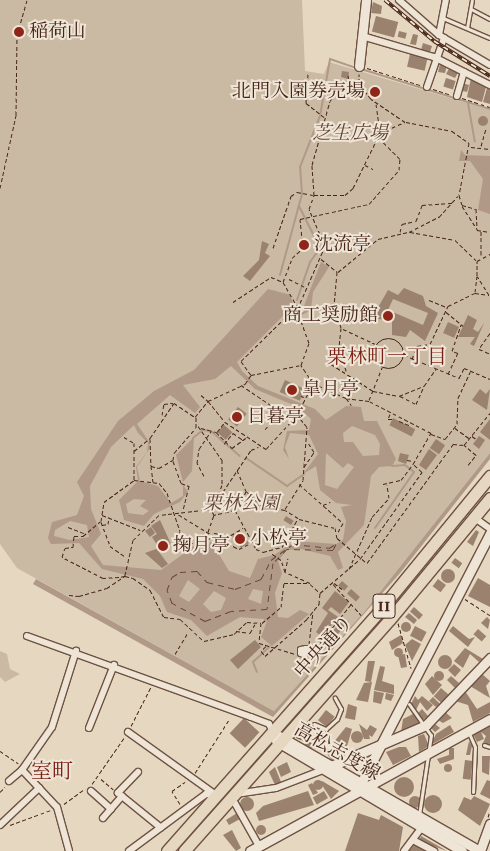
<!DOCTYPE html>
<meta charset="utf-8">
<style>
body{margin:0}
#map{position:relative;width:490px;height:851px;overflow:hidden;background:#e5d7c0;font-family:"IM FELL French Canon","Noto Serif JP",serif}
div>[style]{position:absolute}
.green>*{inset:0;background:#cab9a3}
.water>*{inset:0;background:#b09a87}
.stream>*{height:2px;margin:-1px;padding:0 1px;transform-origin:1px;border-radius:1px;background:#b09a87}
.ferry>*{height:1px;margin-top:-0.5px;transform-origin:0;background:repeating-linear-gradient(90deg,#674839 0 6px,transparent 0 11px)}
.building>*{inset:0;background:#9a826f;transform-origin:0 0}
.round{border-radius:50%}
.path>*{height:1px;margin-top:-0.5px;transform-origin:0;background:repeating-linear-gradient(90deg,#482518 0 4px,transparent 0 6.5px)}
.path>.ring{margin:-0.5px;padding:0;box-sizing:content-box;background:none;border:1px solid #482518;border-radius:50%}
.roads{filter:drop-shadow(1px 0 #6f5242) drop-shadow(-1px 0 #6f5242) drop-shadow(0 1px #6f5242) drop-shadow(0 -1px #6f5242)}
.lane>*{height:3px;margin:-1.5px;padding:0 1.5px;transform-origin:1.5px;border-radius:1.5px;background:#eee5d6}
.street>*{height:6px;margin:-3px;padding:0 3px;transform-origin:3px;border-radius:3px;background:#eee5d6}
.secondary>*{height:9px;margin:-4.5px;padding:0 4.5px;transform-origin:4.5px;border-radius:4.5px;background:#eee5d6}
.highway>*{height:11px;margin:-5.5px;padding:0 5.5px;transform-origin:5.5px;border-radius:5.5px;background:#e5d7c0}
.rail>*{height:4px;margin-top:-2px;transform-origin:0;background:repeating-linear-gradient(90deg,#eee5d6 0 5.5px,#482518 0 11px);box-sizing:border-box;border-block:1px solid #482518}
.dots>*{width:14px;height:14px;translate:-50% -50%;box-sizing:border-box;border:2px solid #eee5d6;border-radius:50%}
span{translate:-50% -50%;white-space:nowrap;text-align:center;line-height:1.15;-webkit-text-stroke:4px #eee5d6;paint-order:stroke}
.shield-label span{padding:1px 4px;background:#eee5d6;border:1px solid;border-radius:4px;-webkit-text-stroke-width:0}
.shield-label{font-size:18px;color:#482518;font-weight:700}
.poi-label{font-size:19px;color:#482518}
.left{translate:0 -50%;text-align:left}
.right{translate:-100% -50%;text-align:right}
.park-label{font-size:19px;color:#624334;font-style:italic}
.street-label{font-size:19px;color:#482518}
.neighbourhood-label{font-size:20px;color:#7a1f14}
.quarter-label{font-size:21px;color:#7a1f14}
</style>
<div id="map">
<div class="green">
<div style="clip-path:polygon(0 0,302px 0,305px 71px,324px 74px,329px 62px,490px 110px,490px 453px,365px 611px,274px 711px,17px 568px,0 544px)"></div>
<div style="clip-path:polygon(0 651px,7px 654px,10px 669px,20px 674px,5px 682px,0 677px)"></div>
</div>
<div class="water">
<div style="clip-path:polygon(461px 150px,465px 155px,490px 156px,490px 214px,478px 210px,483px 179px,470px 161px,459px 161px)"></div>
<div style="clip-path:polygon(321px 262px,329px 267px,313px 292px,311px 310px,300px 316px)"></div>
<div style="clip-path:polygon(evenodd,268px 289px,291px 295px,293px 306px,237px 362px,242px 371px,258px 386px,315px 409px,326px 420px,346px 406px,361px 407px,364px 421px,377px 421px,396px 459px,392px 466px,379px 467px,371px 476px,364px 525px,338px 552px,343px 568px,338px 570px,330px 556px,301px 549px,287px 550px,278px 561px,282px 573px,275px 593px,278px 617px,288px 618px,300px 610px,309px 614px,272px 646px,261px 637px,267px 621px,263px 619px,240px 617px,207px 636px,191px 620px,167px 612px,160px 596px,143px 579px,102px 569px,79px 543px,51px 544px,48px 538px,52px 522px,77px 515px,84px 496px,77px 482px,118px 421px,154px 391px,194px 370px,268px 289px,231px 366px,255px 389px,298px 407px,311px 419px,309px 430px,287px 431px,283px 450px,289px 459px,285px 447px,290px 433px,309px 435px,318px 454px,303px 474px,316px 466px,320px 490px,336px 503px,352px 505px,341px 507px,346px 521px,343px 540px,336px 544px,295px 541px,274px 555px,258px 559px,250px 578px,229px 571px,211px 541px,207px 547px,194px 546px,161px 570px,103px 565px,91px 546px,101px 534px,91px 509px,90px 486px,111px 447px,134px 425px,138px 433px,148px 443px,147px 452px,136px 467px,138px 481px,119px 500px,124px 520px,144px 526px,154px 514px,180px 502px,188px 492px,183px 485px,183px 496px,171px 503px,158px 486px,140px 481px,137px 467px,150px 448px,148px 440px,137px 424px,170px 395px,195px 413px,200px 407px,183px 385px,215px 379px,231px 366px,268px 289px,352px 426px,375px 435px,380px 444px,379px 455px,363px 456px,353px 442px,344px 442px,343px 433px,352px 426px,268px 289px,326px 453px,343px 468px,348px 463px,354px 467px,337px 489px,325px 485px,326px 453px,268px 289px,134px 499px,146px 500px,140px 506px,149px 511px,143px 515px,128px 513px,126px 504px,134px 499px,268px 289px,70px 521px,87px 525px,89px 537px,70px 540px,54px 536px,55px 530px,70px 521px,268px 289px,188px 580px,200px 589px,189px 602px,179px 596px,188px 580px,268px 289px,253px 589px,263px 591px,261px 604px,248px 599px,253px 589px,268px 289px,214px 591px,226px 598px,221px 610px,211px 612px,203px 604px,214px 591px)"></div>
<div style="clip-path:polygon(194px 437px,192px 471px,183px 482px,176px 455px)"></div>
<div style="clip-path:polygon(490px 453px,490px 459px,401px 572px,273px 717px,33px 584px,36px 579px,274px 711px,365px 611px)"></div>
</div>
<div class="stream">
<div style="left:361px;top:69px;width:135px;rotate:17.2deg"></div>
<div style="left:468px;top:103px;width:39px;rotate:80deg"></div>
<div style="left:280px;top:275px;width:84px;rotate:-74.8deg"></div>
<div style="left:302px;top:194px;width:27px;rotate:-94deg"></div>
<div style="left:300px;top:167px;width:55px;rotate:-68.6deg"></div>
<div style="left:320px;top:116px;width:58px;rotate:-80deg"></div>
<div style="left:330px;top:59px;width:28px;rotate:19deg"></div>
<div style="left:297px;top:300px;width:40px;rotate:-71.1deg"></div>
<div style="left:310px;top:262px;width:17px;rotate:-54deg"></div>
<div style="left:320px;top:248px;width:47px;rotate:-116.6deg"></div>
<div style="left:193px;top:438px;width:13px;rotate:-39deg"></div>
<div style="left:203px;top:430px;width:8px;rotate:7deg"></div>
<div style="left:211px;top:431px;width:38px;rotate:41deg"></div>
<div style="left:246px;top:458px;width:50px;rotate:34.3deg"></div>
<div style="left:287px;top:486px;width:21px;rotate:-35deg"></div>
<div style="left:375px;top:528px;width:68px;rotate:-55.1deg"></div>
<div style="left:414px;top:472px;width:11px;rotate:-142deg"></div>
<div style="left:405px;top:465px;width:13px;rotate:176deg"></div>
<div style="left:257px;top:672px;width:11px;rotate:-112deg"></div>
<div style="left:253px;top:662px;width:23px;rotate:-43deg"></div>
</div>
<div class="ferry">
<div style="left:293px;top:544px;width:36px;rotate:6deg"></div>
<div style="left:329px;top:548px;width:8px;rotate:-30deg"></div>
<div style="left:336px;top:544px;width:7px;rotate:117deg"></div>
<div style="left:333px;top:550px;width:46px;rotate:-178.8deg"></div>
<div style="left:287px;top:549px;width:20px;rotate:135deg"></div>
<div style="left:273px;top:563px;width:46px;rotate:97.4deg"></div>
<div style="left:267px;top:609px;width:36px;rotate:177deg"></div>
<div style="left:231px;top:611px;width:28px;rotate:159deg"></div>
<div style="left:205px;top:621px;width:38px;rotate:-151deg"></div>
<div style="left:172px;top:603px;width:14px;rotate:-111deg"></div>
<div style="left:167px;top:590px;width:14px;rotate:-69deg"></div>
<div style="left:172px;top:577px;width:9px;rotate:-32deg"></div>
<div style="left:180px;top:572px;width:17px;rotate:-3deg"></div>
<div style="left:197px;top:571px;width:15px;rotate:48deg"></div>
<div style="left:207px;top:582px;width:29px;rotate:14deg"></div>
<div style="left:235px;top:589px;width:28px;rotate:-21deg"></div>
<div style="left:261px;top:579px;width:21px;rotate:-62deg"></div>
<div style="left:271px;top:560px;width:27px;rotate:-36deg"></div>
</div>
<div class="building">
<div style="clip-path:polygon(373px 2px,382px 6px,381px 14px,371px 13px)"></div>
<div style="left:376px;top:16px;width:23px;height:16px;rotate:15deg"></div>
<div style="left:399px;top:31px;width:8px;height:6px;rotate:14deg"></div>
<div style="clip-path:polygon(413px 34px,418px 35px,416px 45px,410px 44px)"></div>
<div style="clip-path:polygon(423px 43px,432px 46px,430px 52px,421px 50px)"></div>
<div style="left:410px;top:54px;width:18px;height:13px;rotate:13deg"></div>
<div style="clip-path:polygon(440px 64px,447px 65px,445px 73px,438px 72px)"></div>
<div style="clip-path:polygon(450px 67px,459px 71px,455px 78px,446px 74px)"></div>
<div style="clip-path:polygon(342px 71px,349px 72px,348px 79px,341px 77px)"></div>
<div style="left:446px;top:78px;width:10px;height:9px;rotate:17deg"></div>
<div style="clip-path:polygon(471px 78px,486px 87px,482px 102px,467px 97px)"></div>
<div style="clip-path:polygon(462px 83px,469px 85px,467px 92px,459px 90px)"></div>
<div style="clip-path:polygon(376px 87px,380px 92px,374px 97px,370px 91px)"></div>
<div style="clip-path:polygon(487px 88px,490px 88px,490px 104px,483px 102px)"></div>
<div class="round" style="left:478px;top:116px;width:10px;height:10px"></div>
<div style="clip-path:polygon(262px 241px,269px 244px,265px 253px,270px 256px,250px 281px,243px 276px,259px 260px)"></div>
<div style="clip-path:polygon(evenodd,404px 288px,423px 296px,426px 306px,438px 313px,425px 341px,410px 330px,406px 337px,392px 335px,392px 321px,372px 318px,388px 290px,398px 295px,404px 288px,393px 299px,428px 313px,423px 325px,388px 310px,393px 299px)"></div>
<div style="clip-path:polygon(468px 315px,477px 320px,473px 329px,478px 332px,484px 323px,474px 346px,470px 344px,475px 337px,458px 337px)"></div>
<div style="left:448px;top:322px;width:12px;height:12px;rotate:24deg"></div>
<div style="left:285px;top:380px;width:22px;height:13px;rotate:24deg"></div>
<div style="clip-path:polygon(480px 389px,486px 394px,490px 389px,487px 410px,472px 400px)"></div>
<div style="left:238px;top:407px;width:11px;height:16px;rotate:38deg"></div>
<div style="left:393px;top:418px;width:25px;height:8px;rotate:27deg"></div>
<div style="clip-path:polygon(490px 419px,490px 440px,480px 432px)"></div>
<div style="left:224px;top:425px;width:11px;height:10px;rotate:41deg"></div>
<div style="clip-path:polygon(479px 436px,485px 440px,479px 449px,473px 444px)"></div>
<div style="left:436px;top:439px;width:11px;height:11px;rotate:34deg"></div>
<div style="clip-path:polygon(429px 449px,437px 455px,426px 470px,419px 465px)"></div>
<div style="clip-path:polygon(400px 453px,409px 455px,406px 464px,398px 461px)"></div>
<div style="left:286px;top:516px;width:9px;height:5px;rotate:32deg"></div>
<div style="clip-path:polygon(160px 520px,171px 544px,159px 552px,168px 564px,162px 568px,145px 553px,159px 548px,152px 537px,157px 534px,151px 526px)"></div>
<div style="clip-path:polygon(151px 527px,155px 533px,150px 537px,145px 531px)"></div>
<div style="clip-path:polygon(476px 530px,479px 532px,473px 546px,467px 542px)"></div>
<div style="clip-path:polygon(239px 531px,249px 543px,241px 548px,232px 536px)"></div>
<div style="left:455px;top:558px;width:9px;height:6px;rotate:36deg"></div>
<div class="round" style="left:441px;top:569px;width:14px;height:14px"></div>
<div style="clip-path:polygon(478px 578px,490px 585px,490px 607px,468px 596px)"></div>
<div style="left:438px;top:579px;width:10px;height:9px;rotate:37deg"></div>
<div style="left:342px;top:581px;width:8px;height:6px;rotate:40deg"></div>
<div style="left:351px;top:589px;width:12px;height:6px;rotate:42deg"></div>
<div style="clip-path:polygon(335px 591px,349px 602px,340px 614px,331px 607px,328px 610px,338px 617px,322px 637px,316px 632px,328px 613px,322px 608px)"></div>
<div style="left:414px;top:607px;width:12px;height:6px;rotate:42deg"></div>
<div style="clip-path:polygon(409px 613px,417px 620px,414px 624px,405px 617px)"></div>
<div style="clip-path:polygon(487px 617px,490px 620px,488px 629px,481px 623px)"></div>
<div style="clip-path:polygon(344px 618px,349px 622px,332px 640px,328px 637px)"></div>
<div class="round" style="left:401px;top:622px;width:10px;height:10px"></div>
<div style="left:415px;top:626px;width:13px;height:11px;rotate:27deg"></div>
<div style="clip-path:polygon(453px 626px,469px 639px,475px 637px,468px 647px,449px 631px)"></div>
<div style="left:478px;top:629px;width:11px;height:7px;rotate:41deg"></div>
<div style="clip-path:polygon(401px 635px,403px 643px,392px 650px,389px 642px)"></div>
<div style="clip-path:polygon(412px 639px,421px 644px,412px 661px,405px 645px)"></div>
<div style="clip-path:polygon(255px 640px,261px 647px,238px 669px,230px 660px)"></div>
<div class="round" style="left:393.5px;top:647.5px;width:9px;height:9px"></div>
<div style="clip-path:polygon(465px 648px,483px 659px,479px 662px,470px 654px,463px 668px,454px 661px)"></div>
<div style="clip-path:polygon(405px 654px,407px 667px,401px 668px,398px 655px)"></div>
<div class="round" style="left:438px;top:655px;width:14px;height:14px"></div>
<div style="clip-path:polygon(368px 661px,375px 661px,371px 682px,365px 681px)"></div>
<div style="clip-path:polygon(454px 664px,461px 670px,455px 677px,448px 670px)"></div>
<div style="clip-path:polygon(380px 666px,385px 667px,382px 681px,394px 685px,394px 694px,374px 690px)"></div>
<div class="round" style="left:434px;top:671px;width:10px;height:10px"></div>
<div style="clip-path:polygon(482px 674px,490px 681px,486px 686px,490px 698px,470px 686px)"></div>
<div style="clip-path:polygon(432px 676px,442px 685px,433px 695px,425px 684px)"></div>
<div style="clip-path:polygon(451px 676px,459px 683px,455px 688px,447px 680px)"></div>
<div style="clip-path:polygon(372px 682px,368px 702px,356px 700px,364px 683px)"></div>
<div style="left:441px;top:688px;width:11px;height:11px;rotate:41deg"></div>
<div style="clip-path:polygon(374px 691px,384px 693px,381px 704px,373px 702px)"></div>
<div style="clip-path:polygon(465px 691px,477px 709px,490px 702px,490px 713px,473px 722px,468px 705px,455px 701px)"></div>
<div style="clip-path:polygon(386px 693px,394px 695px,391px 701px,385px 699px)"></div>
<div style="clip-path:polygon(415px 696px,418px 700px,422px 696px,433px 705px,427px 711px,420px 702px,416px 710px,411px 704px)"></div>
<div style="clip-path:polygon(433px 697px,440px 704px,436px 707px,429px 701px)"></div>
<div style="clip-path:polygon(348px 704px,357px 707px,355px 720px,345px 718px)"></div>
<div style="clip-path:polygon(422px 709px,428px 716px,423px 720px,418px 713px)"></div>
<div style="left:326px;top:710px;width:11px;height:13px;rotate:38deg"></div>
<div style="clip-path:polygon(445px 712px,452px 718px,443px 723px,438px 720px)"></div>
<div style="clip-path:polygon(415px 713px,419px 723px,401px 732px,403px 719px)"></div>
<div style="left:244px;top:718px;width:21px;height:21px;rotate:43deg"></div>
<div style="clip-path:polygon(359px 724px,367px 730px,370px 725px,377px 729px,372px 737px,369px 735px,370px 739px,364px 739px)"></div>
<div style="clip-path:polygon(435px 724px,440px 728px,435px 732px,431px 728px)"></div>
<div style="clip-path:polygon(450px 725px,454px 732px,431px 745px,436px 734px)"></div>
<div style="clip-path:polygon(490px 726px,490px 745px,483px 743px,486px 736px,481px 732px,484px 739px,477px 742px,473px 734px)"></div>
<div style="clip-path:polygon(346px 727px,352px 729px,346px 750px,333px 743px)"></div>
<div class="round" style="left:351px;top:731px;width:12px;height:12px"></div>
<div style="clip-path:polygon(424px 734px,429px 746px,419px 752px,418px 736px)"></div>
<div class="round" style="left:304.5px;top:739.5px;width:9px;height:9px"></div>
<div style="clip-path:polygon(469px 741px,472px 746px,470px 755px,466px 755px)"></div>
<div style="clip-path:polygon(319px 744px,341px 753px,342px 757px,332px 761px,323px 748px,314px 749px)"></div>
<div style="clip-path:polygon(399px 747px,406px 747px,411px 756px,393px 765px,386px 752px)"></div>
<div style="clip-path:polygon(449px 748px,454px 748px,454px 759px,440px 764px,437px 759px,449px 755px)"></div>
<div style="clip-path:polygon(482px 756px,490px 756px,489px 775px,482px 772px)"></div>
<div style="left:465px;top:760px;width:8px;height:19px;rotate:7deg"></div>
<div style="clip-path:polygon(287px 762px,291px 772px,281px 777px,277px 767px)"></div>
<div class="round" style="left:444px;top:764px;width:8px;height:8px"></div>
<div style="clip-path:polygon(275px 767px,281px 782px,275px 785px,269px 772px)"></div>
<div class="round" style="left:394px;top:777px;width:20px;height:20px"></div>
<div class="round" style="left:313px;top:780px;width:10px;height:10px"></div>
<div style="clip-path:polygon(487px 780px,490px 781px,490px 799px,480px 794px)"></div>
<div style="clip-path:polygon(320px 782px,322px 781px,339px 791px,331px 799px)"></div>
<div style="clip-path:polygon(312px 783px,318px 793px,313px 795px,308px 785px)"></div>
<div style="clip-path:polygon(308px 791px,314px 805px,259px 821px,256px 813px,263px 806px)"></div>
<div style="left:324px;top:791px;width:8px;height:13px;rotate:60deg"></div>
<div class="round" style="left:424px;top:795px;width:18px;height:18px"></div>
<div style="clip-path:polygon(474px 796px,490px 804px,480px 826px,458px 810px,464px 797px,471px 800px)"></div>
<div class="round" style="left:409px;top:796px;width:12px;height:12px"></div>
<div class="round" style="left:240px;top:797px;width:14px;height:14px"></div>
<div style="clip-path:polygon(237px 813px,240px 819px,229px 825px,226px 820px)"></div>
<div style="clip-path:polygon(358px 813px,379px 820px,381px 815px,403px 827px,399px 851px,345px 851px)"></div>
<div class="round" style="left:256px;top:825px;width:10px;height:10px"></div>
<div style="clip-path:polygon(232px 830px,241px 848px,236px 851px,223px 835px)"></div>
<div style="clip-path:polygon(421px 836px,447px 851px,419px 841px)"></div>
<div style="clip-path:polygon(416px 843px,425px 848px,424px 851px,409px 851px)"></div>
</div>
<div class="path">
<div style="left:367px;top:68px;width:56px;rotate:17.8deg"></div>
<div style="left:308px;top:74px;width:29px;rotate:94deg"></div>
<div style="left:306px;top:103px;width:23px;rotate:38deg"></div>
<div style="left:348px;top:75px;width:7px;rotate:82deg"></div>
<div style="left:433px;top:89px;width:19px;rotate:18deg"></div>
<div style="left:462px;top:98px;width:29px;rotate:18deg"></div>
<div style="left:376px;top:104px;width:28px;rotate:82deg"></div>
<div style="left:406px;top:122px;width:47px;rotate:11.1deg"></div>
<div style="left:452px;top:131px;width:21px;rotate:35deg"></div>
<div style="left:469px;top:143px;width:53px;rotate:100.9deg"></div>
<div style="left:459px;top:195px;width:10px;rotate:73deg"></div>
<div style="left:462px;top:205px;width:15px;rotate:16deg"></div>
<div style="left:476px;top:209px;width:21px;rotate:87deg"></div>
<div style="left:477px;top:230px;width:13px;rotate:9deg"></div>
<div style="left:481px;top:146px;width:18px;rotate:-74deg"></div>
<div style="left:471px;top:147px;width:19px;rotate:6deg"></div>
<div style="left:365px;top:165px;width:9px;rotate:27deg"></div>
<div style="left:0;top:188px;width:75px;rotate:-77.6deg"></div>
<div style="left:16px;top:115px;width:80px;rotate:-89.3deg"></div>
<div style="left:17px;top:35px;width:36px;rotate:-74deg"></div>
<div style="left:314px;top:195px;width:30px;rotate:-94deg"></div>
<div style="left:312px;top:165px;width:66px;rotate:-74.3deg"></div>
<div style="left:330px;top:101px;width:16px;rotate:-55deg"></div>
<div style="left:339px;top:88px;width:20px;rotate:-15deg"></div>
<div style="left:462px;top:206px;width:27px;rotate:57deg"></div>
<div style="left:400px;top:232px;width:8px;rotate:-76deg"></div>
<div style="left:402px;top:224px;width:14px;rotate:-12deg"></div>
<div style="left:416px;top:221px;width:17px;rotate:-69deg"></div>
<div style="left:422px;top:205px;width:32px;rotate:-4deg"></div>
<div style="left:410px;top:232px;width:46px;rotate:10.1deg"></div>
<div style="left:455px;top:240px;width:29px;rotate:44deg"></div>
<div style="left:273px;top:248px;width:55px;rotate:-70.9deg"></div>
<div style="left:291px;top:196px;width:7px;rotate:-34deg"></div>
<div style="left:297px;top:192px;width:16px;rotate:11deg"></div>
<div style="left:481px;top:255px;width:24px;rotate:-90deg"></div>
<div style="left:321px;top:259px;width:21px;rotate:39deg"></div>
<div style="left:337px;top:272px;width:34px;rotate:95deg"></div>
<div style="left:334px;top:306px;width:23px;rotate:72deg"></div>
<div style="left:341px;top:328px;width:20px;rotate:96deg"></div>
<div style="left:339px;top:348px;width:18px;rotate:117deg"></div>
<div style="left:331px;top:364px;width:50px;rotate:32.7deg"></div>
<div style="left:373px;top:391px;width:26px;rotate:11deg"></div>
<div style="left:399px;top:396px;width:27px;rotate:-22deg"></div>
<div style="left:424px;top:386px;width:21px;rotate:-55deg"></div>
<div style="left:338px;top:272px;width:52px;rotate:-39.5deg"></div>
<div style="left:378px;top:239px;width:32px;rotate:-13deg"></div>
<div style="left:409px;top:232px;width:34px;rotate:-27deg"></div>
<div style="left:439px;top:217px;width:28px;rotate:-48deg"></div>
<div style="left:289px;top:279px;width:18px;rotate:27deg"></div>
<div style="left:283px;top:282px;width:26px;rotate:-69deg"></div>
<div style="left:292px;top:258px;width:15px;rotate:-42deg"></div>
<div style="left:303px;top:248px;width:29px;rotate:-96deg"></div>
<div style="left:300px;top:219px;width:71px;rotate:-12.3deg"></div>
<div style="left:369px;top:204px;width:45px;rotate:-48.6deg"></div>
<div style="left:399px;top:170px;width:11px;rotate:-85deg"></div>
<div style="left:400px;top:159px;width:31px;rotate:-135deg"></div>
<div style="left:475px;top:292px;width:16px;rotate:-83deg"></div>
<div style="left:429px;top:300px;width:18px;rotate:22deg"></div>
<div style="left:233px;top:302px;width:45px;rotate:-33.3deg"></div>
<div style="left:271px;top:277px;width:13px;rotate:23deg"></div>
<div style="left:283px;top:282px;width:28px;rotate:60deg"></div>
<div style="left:446px;top:312px;width:22px;rotate:39deg"></div>
<div style="left:343px;top:329px;width:35px;rotate:25deg"></div>
<div style="left:490px;top:333px;width:19px;rotate:125deg"></div>
<div style="left:479px;top:349px;width:12px;rotate:24deg"></div>
<div class="ring" style="left:373px;top:338px;width:29px;height:29px"></div>
<div style="left:339px;top:349px;width:23px;rotate:72deg"></div>
<div style="left:404px;top:355px;width:60px;rotate:22.7deg"></div>
<div style="left:459px;top:378px;width:11px;rotate:-63deg"></div>
<div style="left:464px;top:368px;width:28px;rotate:23deg"></div>
<div style="left:412px;top:359px;width:14px;rotate:-69deg"></div>
<div style="left:417px;top:346px;width:13px;rotate:-9deg"></div>
<div style="left:430px;top:344px;width:42px;rotate:-64.7deg"></div>
<div style="left:448px;top:306px;width:30px;rotate:-26deg"></div>
<div style="left:475px;top:293px;width:14px;rotate:8deg"></div>
<div style="left:489px;top:295px;width:22px;rotate:-122deg"></div>
<div style="left:477px;top:276px;width:15px;rotate:-90deg"></div>
<div style="left:477px;top:261px;width:15px;rotate:-28deg"></div>
<div style="left:448px;top:374px;width:23px;rotate:-65deg"></div>
<div style="left:458px;top:353px;width:6px;rotate:-162deg"></div>
<div style="left:452px;top:351px;width:28px;rotate:-71deg"></div>
<div style="left:251px;top:375px;width:17px;rotate:-126deg"></div>
<div style="left:241px;top:361px;width:83px;rotate:-44.5deg"></div>
<div style="left:300px;top:303px;width:62px;rotate:-66.3deg"></div>
<div style="left:325px;top:246px;width:40px;rotate:-113.4deg"></div>
<div style="left:309px;top:209px;width:15px;rotate:-70deg"></div>
<div style="left:314px;top:195px;width:31px"></div>
<div style="left:345px;top:195px;width:11px;rotate:-41deg"></div>
<div style="left:353px;top:188px;width:61px;rotate:-63.9deg"></div>
<div style="left:380px;top:133px;width:27px;rotate:-24deg"></div>
<div style="left:405px;top:122px;width:41px;rotate:-145.9deg"></div>
<div style="left:371px;top:99px;width:20px;rotate:-127deg"></div>
<div style="left:359px;top:83px;width:9px;rotate:-90deg"></div>
<div style="left:241px;top:385px;width:48px;rotate:34deg"></div>
<div style="left:281px;top:412px;width:25px;rotate:133deg"></div>
<div style="left:201px;top:395px;width:9px;rotate:41deg"></div>
<div style="left:208px;top:401px;width:41px;rotate:-24.7deg"></div>
<div style="left:245px;top:384px;width:11px;rotate:-56deg"></div>
<div style="left:251px;top:375px;width:51px;rotate:-11.3deg"></div>
<div style="left:301px;top:396px;width:3px;rotate:18deg"></div>
<div style="left:400px;top:396px;width:18px;rotate:27deg"></div>
<div style="left:416px;top:404px;width:17px;rotate:-66deg"></div>
<div style="left:346px;top:398px;width:9px;rotate:54deg"></div>
<div style="left:369px;top:400px;width:35px;rotate:-68deg"></div>
<div style="left:390px;top:414px;width:5px;rotate:112deg"></div>
<div style="left:388px;top:419px;width:5px"></div>
<div style="left:162px;top:415px;width:11px;rotate:-80deg"></div>
<div style="left:164px;top:404px;width:9px;rotate:-6deg"></div>
<div style="left:399px;top:421px;width:11px;rotate:22deg"></div>
<div style="left:198px;top:426px;width:42px;rotate:54.8deg"></div>
<div style="left:222px;top:460px;width:25px;rotate:90deg"></div>
<div style="left:222px;top:485px;width:22px;rotate:112deg"></div>
<div style="left:201px;top:428px;width:16px;rotate:15deg"></div>
<div style="left:216px;top:432px;width:23px;rotate:45deg"></div>
<div style="left:232px;top:448px;width:17px;rotate:-36deg"></div>
<div style="left:455px;top:428px;width:17px;rotate:36deg"></div>
<div style="left:217px;top:432px;width:11px;rotate:-52deg"></div>
<div style="left:431px;top:434px;width:15px;rotate:20deg"></div>
<div style="left:445px;top:439px;width:19px;rotate:-51deg"></div>
<div style="left:457px;top:424px;width:26px;rotate:-88deg"></div>
<div style="left:458px;top:398px;width:29px;rotate:-65deg"></div>
<div style="left:472px;top:436px;width:5px;rotate:37deg"></div>
<div style="left:124px;top:437px;width:12px;rotate:31deg"></div>
<div style="left:134px;top:443px;width:8px;rotate:90deg"></div>
<div style="left:150px;top:439px;width:27px;rotate:88deg"></div>
<div style="left:151px;top:466px;width:8px;rotate:14deg"></div>
<div style="left:159px;top:468px;width:16px;rotate:-30deg"></div>
<div style="left:173px;top:460px;width:7px;rotate:-82deg"></div>
<div style="left:174px;top:453px;width:33px;rotate:-49deg"></div>
<div style="left:196px;top:428px;width:11px;rotate:-90deg"></div>
<div style="left:224px;top:444px;width:14px;rotate:-51deg"></div>
<div style="left:233px;top:433px;width:12px;rotate:35deg"></div>
<div style="left:407px;top:460px;width:6px;rotate:9deg"></div>
<div style="left:173px;top:461px;width:23px;rotate:70deg"></div>
<div style="left:181px;top:483px;width:9px;rotate:21deg"></div>
<div style="left:189px;top:486px;width:25px;rotate:104deg"></div>
<div style="left:468px;top:465px;width:13px;rotate:-51deg"></div>
<div style="left:476px;top:455px;width:16px;rotate:-140deg"></div>
<div style="left:464px;top:445px;width:41px;rotate:-50.9deg"></div>
<div style="left:151px;top:466px;width:16px;rotate:83deg"></div>
<div style="left:304px;top:467px;width:18px;rotate:-56deg"></div>
<div style="left:314px;top:452px;width:13px;rotate:-122deg"></div>
<div style="left:237px;top:470px;width:23px;rotate:67deg"></div>
<div style="left:246px;top:491px;width:26px;rotate:43deg"></div>
<div style="left:204px;top:476px;width:15px;rotate:-118deg"></div>
<div style="left:197px;top:463px;width:14px;rotate:-82deg"></div>
<div style="left:199px;top:449px;width:22px;rotate:-56deg"></div>
<div style="left:134px;top:480px;width:25px;rotate:7deg"></div>
<div style="left:159px;top:483px;width:13px;rotate:51deg"></div>
<div style="left:167px;top:493px;width:40px;rotate:71.1deg"></div>
<div style="left:180px;top:531px;width:16px;rotate:104deg"></div>
<div style="left:176px;top:547px;width:40px;rotate:-14.4deg"></div>
<div style="left:215px;top:537px;width:46px;rotate:-148.4deg"></div>
<div style="left:299px;top:484px;width:59px;rotate:41.6deg"></div>
<div style="left:343px;top:523px;width:10px;rotate:119deg"></div>
<div style="left:383px;top:484px;width:18px;rotate:-13deg"></div>
<div style="left:401px;top:480px;width:20px;rotate:-53deg"></div>
<div style="left:242px;top:501px;width:11px;rotate:-68deg"></div>
<div style="left:323px;top:505px;width:8px;rotate:-23deg"></div>
<div style="left:212px;top:508px;width:70px;rotate:-56.1deg"></div>
<div style="left:251px;top:450px;width:8px;rotate:-23deg"></div>
<div style="left:285px;top:509px;width:34px;rotate:-58deg"></div>
<div style="left:303px;top:480px;width:53px;rotate:-85.7deg"></div>
<div style="left:307px;top:427px;width:14px;rotate:-129deg"></div>
<div style="left:235px;top:510px;width:44px;rotate:61.7deg"></div>
<div style="left:256px;top:549px;width:8px;rotate:23deg"></div>
<div style="left:263px;top:552px;width:20px;rotate:-15deg"></div>
<div style="left:282px;top:547px;width:33px;rotate:-61deg"></div>
<div style="left:298px;top:518px;width:15px;rotate:-148deg"></div>
<div style="left:285px;top:510px;width:44px;rotate:-169.5deg"></div>
<div style="left:242px;top:502px;width:11px;rotate:131deg"></div>
<div style="left:235px;top:510px;width:22px;rotate:167deg"></div>
<div style="left:214px;top:515px;width:7px;rotate:-117deg"></div>
<div style="left:211px;top:509px;width:52px;rotate:173.4deg"></div>
<div style="left:159px;top:515px;width:36px;rotate:136deg"></div>
<div style="left:133px;top:540px;width:37px;rotate:103deg"></div>
<div style="left:125px;top:576px;width:6px;rotate:171deg"></div>
<div style="left:119px;top:577px;width:16px;rotate:176deg"></div>
<div style="left:103px;top:578px;width:46px;rotate:-152.9deg"></div>
<div style="left:62px;top:557px;width:9px;rotate:-72deg"></div>
<div style="left:65px;top:548px;width:8px;rotate:-7deg"></div>
<div style="left:73px;top:547px;width:11px;rotate:-85deg"></div>
<div style="left:74px;top:536px;width:9px"></div>
<div style="left:83px;top:536px;width:23px;rotate:-40deg"></div>
<div style="left:101px;top:521px;width:19px;rotate:-81deg"></div>
<div style="left:104px;top:502px;width:37px;rotate:-36deg"></div>
<div style="left:134px;top:480px;width:29px;rotate:-90deg"></div>
<div style="left:134px;top:451px;width:21px;rotate:-39deg"></div>
<div style="left:150px;top:438px;width:42px;rotate:-55.6deg"></div>
<div style="left:174px;top:403px;width:25px;rotate:34deg"></div>
<div style="left:195px;top:417px;width:21px;rotate:-51deg"></div>
<div style="left:208px;top:401px;width:27px;rotate:51deg"></div>
<div style="left:225px;top:422px;width:49px;rotate:33.4deg"></div>
<div style="left:266px;top:449px;width:46px;rotate:-47.6deg"></div>
<div style="left:297px;top:415px;width:36px;rotate:-63deg"></div>
<div style="left:102px;top:515px;width:41px;rotate:21.5deg"></div>
<div style="left:299px;top:519px;width:37px;rotate:14deg"></div>
<div style="left:335px;top:528px;width:10px;rotate:79deg"></div>
<div style="left:337px;top:538px;width:39px;rotate:40deg"></div>
<div style="left:367px;top:563px;width:147px;rotate:-54.1deg"></div>
<div style="left:453px;top:444px;width:11px;rotate:5deg"></div>
<div style="left:101px;top:522px;width:26px;rotate:69deg"></div>
<div style="left:110px;top:546px;width:19px;rotate:35deg"></div>
<div style="left:102px;top:525px;width:6px;rotate:-9deg"></div>
<div style="left:108px;top:524px;width:7px;rotate:-82deg"></div>
<div style="left:68px;top:527px;width:17px;rotate:21deg"></div>
<div style="left:208px;top:532px;width:18px;rotate:-71deg"></div>
<div style="left:214px;top:533px;width:18px;rotate:9deg"></div>
<div style="left:231px;top:535px;width:14px;rotate:-30deg"></div>
<div style="left:216px;top:537px;width:26px;rotate:28deg"></div>
<div style="left:239px;top:549px;width:13px;rotate:-27deg"></div>
<div style="left:349px;top:569px;width:57px;rotate:-66.1deg"></div>
<div style="left:372px;top:517px;width:25px;rotate:-48deg"></div>
<div style="left:389px;top:498px;width:13px;rotate:-99deg"></div>
<div style="left:285px;top:572px;width:14px;rotate:-78deg"></div>
<div style="left:334px;top:583px;width:10px;rotate:37deg"></div>
<div style="left:310px;top:584px;width:13px;rotate:42deg"></div>
<div style="left:333px;top:584px;width:42px;rotate:47.9deg"></div>
<div style="left:69px;top:595px;width:10px;rotate:6deg"></div>
<div style="left:79px;top:596px;width:29px;rotate:-16deg"></div>
<div style="left:107px;top:588px;width:22px;rotate:-34deg"></div>
<div style="left:125px;top:576px;width:8px;rotate:14deg"></div>
<div style="left:133px;top:578px;width:21px;rotate:35deg"></div>
<div style="left:150px;top:590px;width:30px;rotate:63deg"></div>
<div style="left:164px;top:617px;width:16px;rotate:7deg"></div>
<div style="left:180px;top:619px;width:33px;rotate:43deg"></div>
<div style="left:204px;top:641px;width:31px;rotate:-13deg"></div>
<div style="left:234px;top:634px;width:18px;rotate:-43deg"></div>
<div style="left:247px;top:622px;width:14px;rotate:4deg"></div>
<div style="left:261px;top:623px;width:20px;rotate:96deg"></div>
<div style="left:259px;top:643px;width:37px;rotate:17deg"></div>
<div style="left:465px;top:599px;width:30px;rotate:33deg"></div>
<div style="left:262px;top:623px;width:25px;rotate:-40deg"></div>
<div style="left:281px;top:607px;width:24px;rotate:-83deg"></div>
<div style="left:284px;top:583px;width:26px"></div>
<div style="left:310px;top:583px;width:27px;rotate:-156deg"></div>
<div style="left:285px;top:572px;width:13px;rotate:-108deg"></div>
<div style="left:281px;top:560px;width:12px;rotate:-145deg"></div>
<div style="left:398px;top:623px;width:47px;rotate:73.9deg"></div>
<div style="left:236px;top:631px;width:14px;rotate:8deg"></div>
<div style="left:250px;top:633px;width:10px;rotate:-61deg"></div>
<div style="left:309px;top:644px;width:33px;rotate:-83deg"></div>
<div style="left:266px;top:646px;width:7px;rotate:135deg"></div>
<div style="left:261px;top:651px;width:6px;rotate:51deg"></div>
<div style="left:265px;top:656px;width:55px;rotate:-41.3deg"></div>
<div style="left:306px;top:620px;width:21px;rotate:-51deg"></div>
<div style="left:319px;top:604px;width:11px;rotate:-85deg"></div>
<div style="left:320px;top:593px;width:52px;rotate:-40.4deg"></div>
<div style="left:360px;top:559px;width:107px;rotate:-54.5deg"></div>
<div style="left:422px;top:472px;width:12px;rotate:-138deg"></div>
<div style="left:413px;top:464px;width:36px;rotate:-60deg"></div>
<div style="left:431px;top:433px;width:70px;rotate:-152.7deg"></div>
<div style="left:369px;top:401px;width:23px;rotate:-173deg"></div>
<div style="left:346px;top:398px;width:36px;rotate:-156deg"></div>
<div style="left:313px;top:383px;width:22px;rotate:-124deg"></div>
<div style="left:301px;top:365px;width:23px;rotate:-70deg"></div>
<div style="left:309px;top:343px;width:37px;rotate:-110deg"></div>
<div style="left:312px;top:653px;width:64px;rotate:-51.3deg"></div>
<div style="left:175px;top:654px;width:26px;rotate:-59deg"></div>
<div style="left:131px;top:726px;width:44px;rotate:-62.9deg"></div>
<div style="left:0;top:751px;width:22px;rotate:34deg"></div>
<div style="left:195px;top:773px;width:65px;rotate:-57.5deg"></div>
<div style="left:101px;top:779px;width:16px;rotate:40deg"></div>
<div style="left:92px;top:784px;width:56px;rotate:-55.2deg"></div>
<div style="left:0;top:792px;width:7px;rotate:-45deg"></div>
<div style="left:64px;top:804px;width:26px;rotate:-36deg"></div>
<div style="left:180px;top:804px;width:15px;rotate:-122deg"></div>
<div style="left:172px;top:791px;width:16px;rotate:-35deg"></div>
<div style="left:488px;top:817px;width:6px;rotate:-72deg"></div>
<div style="left:10px;top:825px;width:44px;rotate:-20.1deg"></div>
</div>
<div class="roads">
<div class="lane">
<div style="left:471px;top:9px;width:21px;rotate:28deg"></div>
<div style="left:443px;top:18px;width:51px;rotate:23.1deg"></div>
<div style="left:467px;top:28px;width:28px;rotate:-80deg"></div>
<div style="left:409px;top:704px;width:38px;rotate:55deg"></div>
<div style="left:431px;top:735px;width:81px;rotate:98.5deg"></div>
<div style="left:314px;top:724px;width:13px;rotate:23deg"></div>
<div style="left:326px;top:729px;width:15px;rotate:-42deg"></div>
<div style="left:337px;top:719px;width:11px;rotate:-68deg"></div>
<div style="left:341px;top:709px;width:13px;rotate:-119deg"></div>
<div style="left:468px;top:731px;width:17px;rotate:66deg"></div>
<div style="left:475px;top:747px;width:45px;rotate:92.5deg"></div>
<div style="left:484px;top:745px;width:6px;rotate:18deg"></div>
</div>
<div class="street">
<div style="left:399px;top:0;width:53px;rotate:41.2deg"></div>
<div style="left:439px;top:35px;width:59px;rotate:30.5deg"></div>
<div style="left:439px;top:35px;width:36px;rotate:-79deg"></div>
<div style="left:362px;top:36px;width:75px;rotate:16.3deg"></div>
<div style="left:434px;top:57px;width:63px;rotate:26.6deg"></div>
<div style="left:427px;top:87px;width:52px;rotate:-70.9deg"></div>
<div style="left:457px;top:96px;width:25px;rotate:-74deg"></div>
<div style="left:475px;top:518px;width:19px;rotate:36deg"></div>
<div style="left:27px;top:636px;width:238px;rotate:19.9deg"></div>
<div style="left:251px;top:717px;width:19px;rotate:21deg"></div>
<div style="left:269px;top:724px;width:9px;rotate:63deg"></div>
<div style="left:306px;top:649px;width:5px;rotate:112deg"></div>
<div style="left:304px;top:654px;width:3px;rotate:-162deg"></div>
<div style="left:301px;top:653px;width:3px;rotate:-90deg"></div>
<div style="left:301px;top:650px;width:5px;rotate:-11deg"></div>
<div style="left:89px;top:728px;width:68px;rotate:-68.4deg"></div>
<div style="left:128px;top:732px;width:108px;rotate:35.6deg"></div>
<div style="left:300px;top:735px;width:58px;rotate:21.3deg"></div>
<div style="left:138px;top:772px;width:29px;rotate:134deg"></div>
<div style="left:118px;top:793px;width:55px;rotate:39.1deg"></div>
<div style="left:9px;top:781px;width:17px;rotate:-40deg"></div>
<div style="left:39px;top:788px;width:26px;rotate:47deg"></div>
<div style="left:57px;top:807px;width:46px;rotate:74.7deg"></div>
<div style="left:91px;top:791px;width:27px;rotate:42deg"></div>
<div style="left:236px;top:794px;width:40px;rotate:-8.5deg"></div>
<div style="left:276px;top:788px;width:47px;rotate:-21.1deg"></div>
<div style="left:232px;top:798px;width:55px;rotate:60.6deg"></div>
<div style="left:103px;top:818px;width:29px;rotate:-49deg"></div>
<div style="left:0;top:825px;width:54px;rotate:-43.5deg"></div>
<div style="left:39px;top:788px;width:25px;rotate:-133deg"></div>
<div style="left:22px;top:770px;width:52px;rotate:-55.1deg"></div>
<div style="left:52px;top:727px;width:80px;rotate:-72.5deg"></div>
<div style="left:413px;top:840px;width:24px;rotate:28deg"></div>
<div style="left:129px;top:851px;width:96px;rotate:-36.5deg"></div>
<div style="left:206px;top:794px;width:9px;rotate:6deg"></div>
<div style="left:404px;top:851px;width:34px;rotate:-53deg"></div>
</div>
<div class="secondary">
<div style="left:359px;top:66px;width:66px;rotate:-83.9deg"></div>
<div style="left:279px;top:736px;width:232px;rotate:29.8deg"></div>
<div style="left:276px;top:741px;width:216px;rotate:30.6deg"></div>
<div style="left:329px;top:767px;width:106px;rotate:-23.4deg"></div>
<div style="left:426px;top:725px;width:93px;rotate:-46.3deg"></div>
<div style="left:357px;top:791px;width:290px;rotate:-62.7deg"></div>
<div style="left:250px;top:851px;width:274px;rotate:-28.8deg"></div>
<div style="left:480px;top:851px;width:29px;rotate:-70deg"></div>
</div>
<div class="highway">
<div style="left:167px;top:851px;width:320px;rotate:-48.5deg"></div>
<div style="left:379px;top:611px;width:175px;rotate:-50.6deg"></div>
<div style="left:184px;top:851px;width:310px;rotate:-48.4deg"></div>
<div style="left:390px;top:619px;width:157px;rotate:-50.4deg"></div>
</div>
</div>
<div class="rail">
<div style="left:385px;top:0;width:64px;rotate:39.9deg"></div>
<div style="left:434px;top:41px;width:66px;rotate:32deg"></div>
</div>
<div class="dots">
<div style="left:19px;top:32px;background:#8f2418"></div>
<div style="left:375px;top:92px;background:#8f2418"></div>
<div style="left:304px;top:245px;background:#8f2418"></div>
<div style="left:388px;top:316px;background:#8f2418"></div>
<div style="left:292px;top:390px;background:#8f2418"></div>
<div style="left:237px;top:417px;background:#8f2418"></div>
<div style="left:240px;top:539px;background:#8f2418"></div>
<div style="left:163px;top:546px;background:#8f2418"></div>
</div>
<div class="shield-label">
<span style="left:384px;top:606px">11</span>
</div>
<div class="poi-label">
<span class="left" style="left:29px;top:32px">稲荷山</span>
<span class="right" style="left:365px;top:92px">北門入園券売場</span>
<span class="left" style="left:314px;top:245px">沈流亭</span>
<span class="right" style="left:378px;top:316px">商工奨励館</span>
<span class="left" style="left:302px;top:390px">皐月亭</span>
<span class="left" style="left:247px;top:417px">日暮亭</span>
<span class="left" style="left:250px;top:539px">小松亭</span>
<span class="left" style="left:173px;top:546px">掬月亭</span>
</div>
<div class="park-label">
<span style="left:350px;top:134px">芝生広場</span>
<span style="left:241px;top:504px">栗林公園</span>
</div>
<div class="street-label">
<span style="left:324px;top:647px;rotate:-48deg">中央通り</span>
<span style="left:337px;top:752px;rotate:30deg">高松志度線</span>
</div>
<div class="neighbourhood-label">
<span style="left:387px;top:356px">栗林町一丁目</span>
</div>
<div class="quarter-label">
<span style="left:52px;top:771px">室町</span>
</div>
</div>
